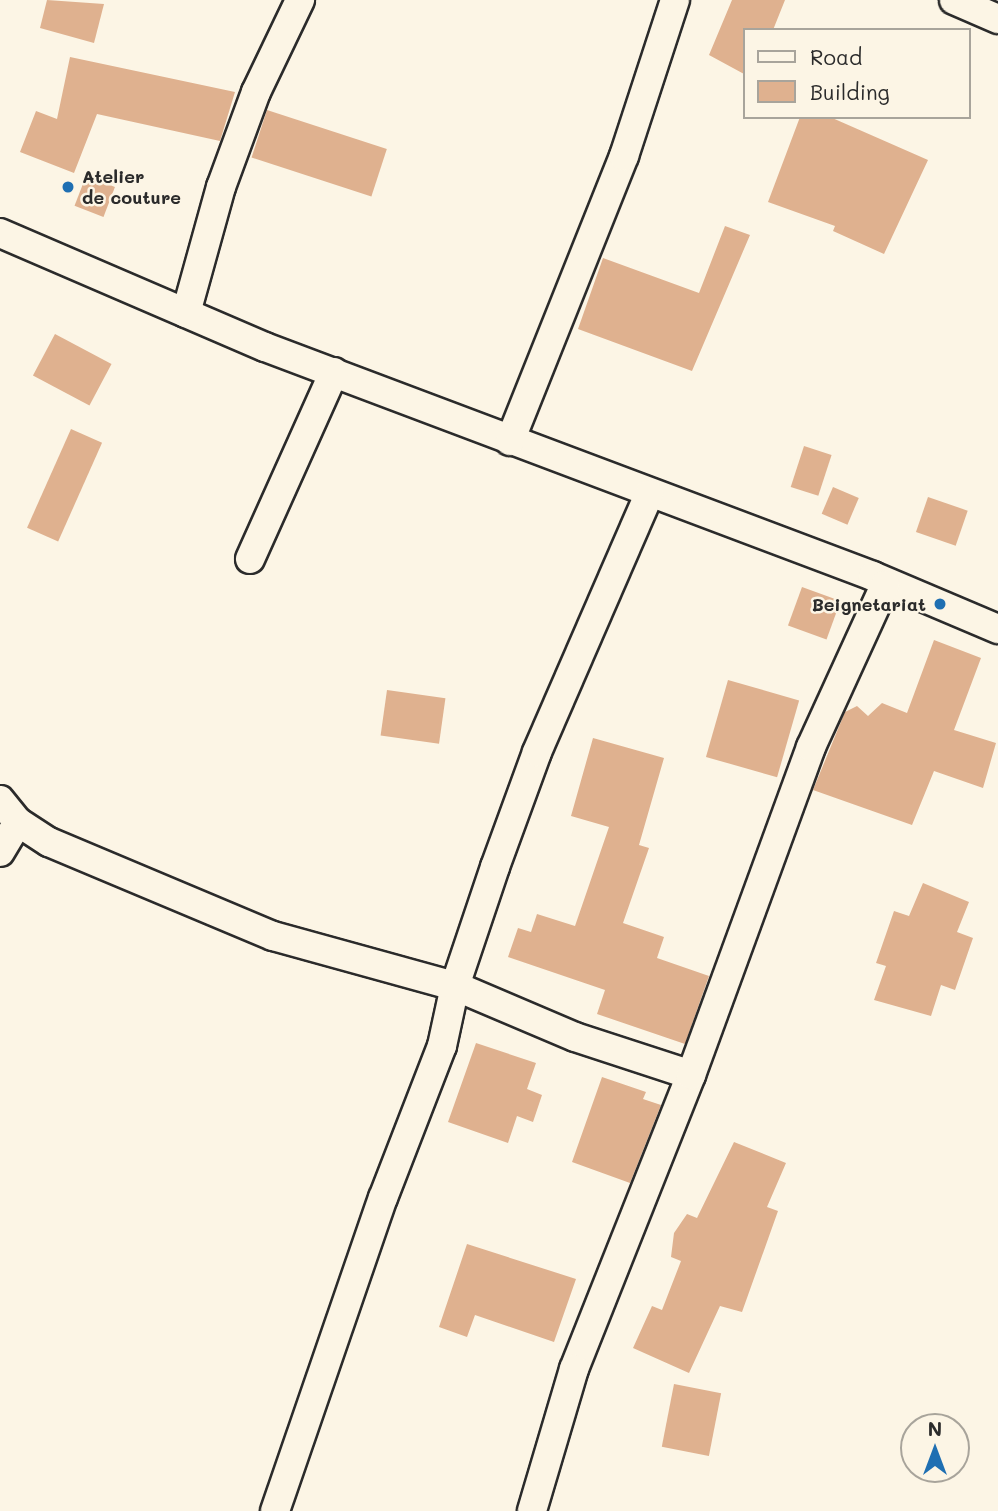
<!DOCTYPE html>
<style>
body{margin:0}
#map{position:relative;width:998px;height:1511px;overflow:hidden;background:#fcf5e5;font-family:Mali,sans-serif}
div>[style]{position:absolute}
.building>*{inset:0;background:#dfb18f;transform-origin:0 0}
.roads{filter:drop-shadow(2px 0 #2b2b2b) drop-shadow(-2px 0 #2b2b2b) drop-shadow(0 2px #2b2b2b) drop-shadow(0 -2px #2b2b2b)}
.minor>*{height:28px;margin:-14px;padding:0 14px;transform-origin:14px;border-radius:14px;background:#fcf5e5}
.dots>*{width:19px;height:19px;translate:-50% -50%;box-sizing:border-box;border:4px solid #fcf5e5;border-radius:50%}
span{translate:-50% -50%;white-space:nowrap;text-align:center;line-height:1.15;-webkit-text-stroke:5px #fcf5e5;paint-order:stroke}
.poi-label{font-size:18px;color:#2b2b2b;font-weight:700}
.left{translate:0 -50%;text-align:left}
.right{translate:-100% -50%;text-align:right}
.legend{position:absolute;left:743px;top:28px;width:228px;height:91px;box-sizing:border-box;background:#fcf5e5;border:2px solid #a8a49b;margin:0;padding:9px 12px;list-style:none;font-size:21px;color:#2b2b2b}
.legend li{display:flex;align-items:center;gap:14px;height:35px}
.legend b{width:35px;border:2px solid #a8a49b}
.north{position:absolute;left:900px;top:1413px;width:70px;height:70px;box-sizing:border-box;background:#fcf5e5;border:2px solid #a8a49b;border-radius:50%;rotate:0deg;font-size:19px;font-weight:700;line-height:28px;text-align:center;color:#2b2b2b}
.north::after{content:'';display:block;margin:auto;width:24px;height:32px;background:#1f6fb2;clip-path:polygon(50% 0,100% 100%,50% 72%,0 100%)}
</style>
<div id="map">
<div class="building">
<div style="clip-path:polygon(47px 0,104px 4px,94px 43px,40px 28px)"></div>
<div style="clip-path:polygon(732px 0,785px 0,773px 30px,744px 30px,744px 74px,709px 55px)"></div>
<div style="clip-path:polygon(70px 57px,235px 92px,220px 141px,97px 114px,74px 173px,20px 152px,36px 111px,57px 119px)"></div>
<div style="left:267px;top:110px;width:126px;height:50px;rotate:18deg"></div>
<div style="clip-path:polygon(800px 117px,830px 117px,928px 160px,884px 254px,833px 231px,835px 226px,768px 202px)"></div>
<div style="left:86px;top:176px;width:31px;height:32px;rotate:21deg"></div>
<div style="clip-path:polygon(725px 226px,750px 235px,692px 371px,578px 329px,603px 258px,699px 293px)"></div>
<div style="left:55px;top:334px;width:64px;height:47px;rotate:28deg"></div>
<div style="left:71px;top:429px;width:34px;height:108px;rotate:24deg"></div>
<div style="left:804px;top:446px;width:29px;height:43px;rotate:18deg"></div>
<div style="left:833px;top:487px;width:28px;height:29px;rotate:23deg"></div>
<div style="left:928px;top:497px;width:42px;height:37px;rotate:19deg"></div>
<div style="left:802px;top:587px;width:41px;height:41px;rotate:20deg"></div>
<div style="clip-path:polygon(934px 640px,981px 658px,954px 730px,996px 743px,983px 788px,934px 771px,912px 825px,813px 790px,845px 712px,857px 706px,868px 716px,882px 703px,907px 713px)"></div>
<div style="left:728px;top:680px;width:74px;height:80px;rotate:16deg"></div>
<div style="left:387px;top:690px;width:59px;height:46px;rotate:8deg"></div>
<div style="clip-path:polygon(593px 738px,664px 758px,639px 845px,649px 848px,623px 923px,664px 937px,657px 958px,709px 976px,685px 1044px,597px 1014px,605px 990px,508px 957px,518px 928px,531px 932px,537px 914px,575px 926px,609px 827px,571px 816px)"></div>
<div style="clip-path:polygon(923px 883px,969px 902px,957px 932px,973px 938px,955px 990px,941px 985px,931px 1016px,874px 1000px,886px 966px,876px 963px,894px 911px,909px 916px)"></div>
<div style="clip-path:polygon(476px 1043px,536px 1063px,527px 1089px,542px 1095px,533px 1122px,517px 1116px,508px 1143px,448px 1122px)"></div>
<div style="clip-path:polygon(602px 1077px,646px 1092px,643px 1099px,661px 1105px,630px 1183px,572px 1162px)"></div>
<div style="clip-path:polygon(734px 1142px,786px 1163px,767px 1207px,778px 1211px,742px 1312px,720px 1306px,689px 1373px,633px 1348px,652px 1306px,662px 1310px,681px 1261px,671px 1257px,674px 1233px,687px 1214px,697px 1218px)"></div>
<div style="clip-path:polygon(467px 1244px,576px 1279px,554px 1342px,475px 1315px,467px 1337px,439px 1327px)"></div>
<div style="left:674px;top:1384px;width:48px;height:64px;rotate:11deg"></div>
</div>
<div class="roads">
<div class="minor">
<div style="left:954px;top:0;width:48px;rotate:23.4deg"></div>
<div style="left:0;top:233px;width:288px;rotate:23.3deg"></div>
<div style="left:265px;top:347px;width:650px;rotate:20.64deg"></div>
<div style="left:873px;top:576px;width:136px;rotate:23deg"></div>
<div style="left:186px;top:313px;width:131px;rotate:-74.5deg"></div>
<div style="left:221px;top:187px;width:101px;rotate:-69.8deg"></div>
<div style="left:256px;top:92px;width:102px;rotate:-64.4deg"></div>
<div style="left:510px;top:441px;width:307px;rotate:-68.2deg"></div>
<div style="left:624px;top:156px;width:164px;rotate:-71.9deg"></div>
<div style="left:250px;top:559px;width:205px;rotate:-65.8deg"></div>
<div style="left:0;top:800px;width:28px;rotate:51deg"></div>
<div style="left:18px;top:822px;width:37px;rotate:33deg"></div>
<div style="left:49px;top:842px;width:243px;rotate:22.8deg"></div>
<div style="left:273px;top:936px;width:189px;rotate:15.4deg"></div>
<div style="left:455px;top:986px;width:130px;rotate:23deg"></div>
<div style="left:575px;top:1037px;width:122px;rotate:18.1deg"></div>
<div style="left:691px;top:1075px;width:316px;rotate:111.7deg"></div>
<div style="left:574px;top:1369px;width:148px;rotate:106.5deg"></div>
<div style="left:0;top:852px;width:35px;rotate:-59deg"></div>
<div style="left:691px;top:1075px;width:349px;rotate:-69.9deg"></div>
<div style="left:811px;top:747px;width:178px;rotate:-65.4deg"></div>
<div style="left:275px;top:1511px;width:331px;rotate:-71deg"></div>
<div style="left:383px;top:1198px;width:163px;rotate:-68.8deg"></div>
<div style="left:442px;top:1046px;width:61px;rotate:-77.8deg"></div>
<div style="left:455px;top:986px;width:126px;rotate:-71.4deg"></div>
<div style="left:495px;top:867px;width:122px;rotate:-69.9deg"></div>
<div style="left:537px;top:752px;width:281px;rotate:-66.5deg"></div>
</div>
</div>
<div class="dots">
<div style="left:68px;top:187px;background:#1f6fb2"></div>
<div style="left:940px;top:604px;background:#1f6fb2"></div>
</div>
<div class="poi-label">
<span class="left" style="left:82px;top:187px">Atelier<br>de couture</span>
<span class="right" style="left:926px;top:604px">Beignetariat</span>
</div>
<ul class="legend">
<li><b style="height:9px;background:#fcf5e5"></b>Road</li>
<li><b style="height:19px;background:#dfb18f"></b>Building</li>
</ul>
<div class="north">N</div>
</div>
